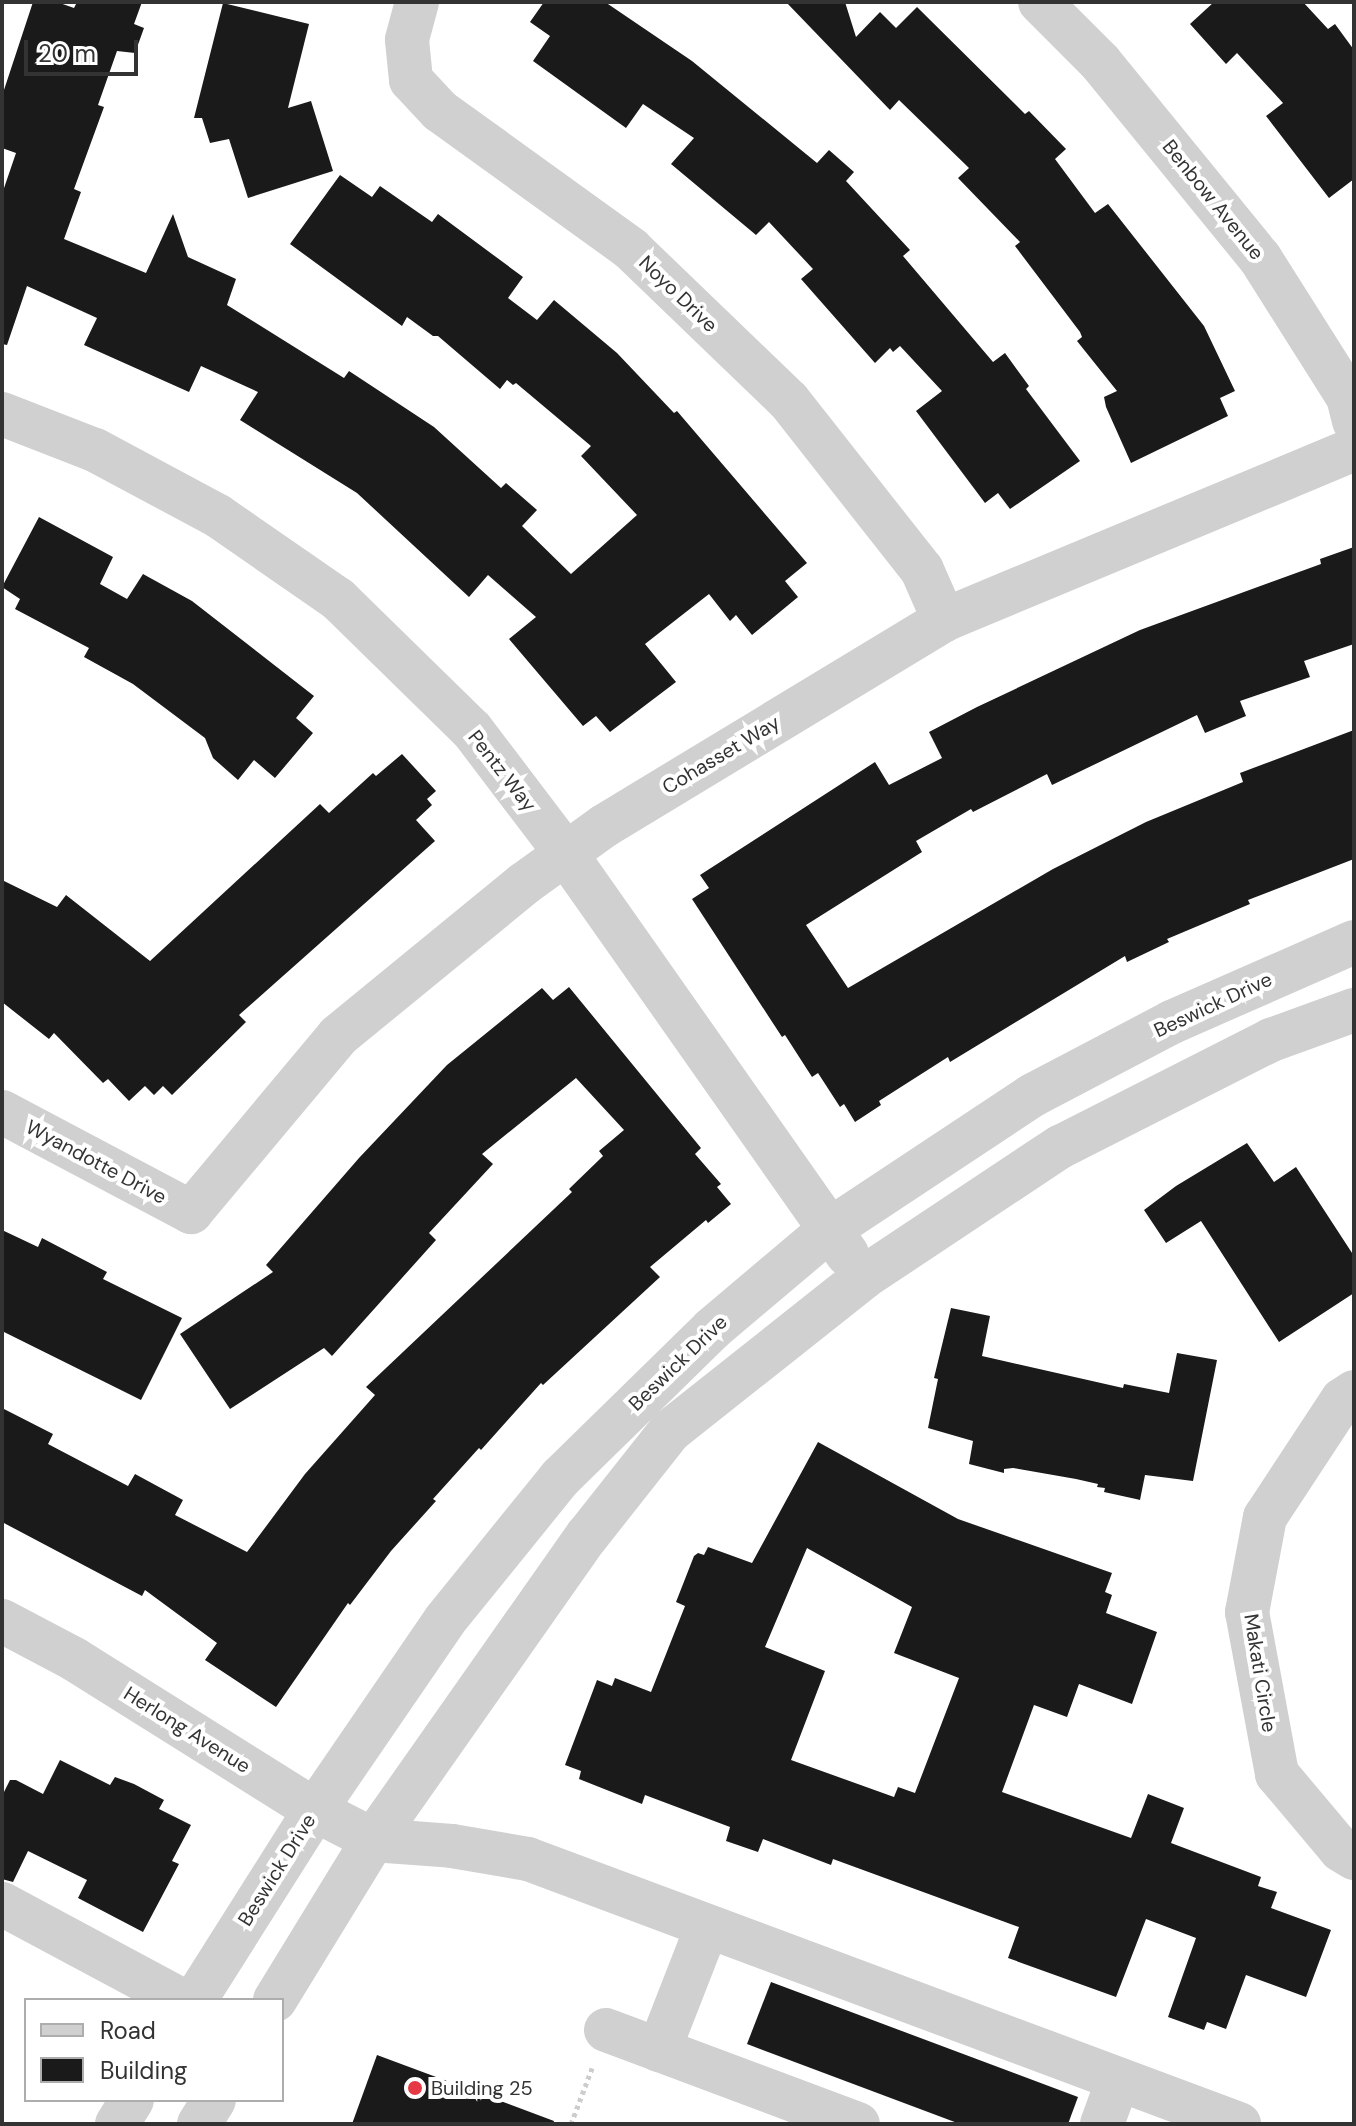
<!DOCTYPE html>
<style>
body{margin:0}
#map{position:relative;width:1356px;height:2126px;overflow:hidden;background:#fff;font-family:"DM Sans",sans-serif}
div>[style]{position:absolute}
.building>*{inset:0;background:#1a1a1a}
.path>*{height:5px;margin-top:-2.5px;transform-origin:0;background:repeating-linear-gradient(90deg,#cdcdcd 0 4px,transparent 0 8px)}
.minor>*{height:44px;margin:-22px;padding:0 22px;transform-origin:22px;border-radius:22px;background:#d0d0d0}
.dots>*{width:22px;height:22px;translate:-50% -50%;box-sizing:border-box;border:4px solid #fff;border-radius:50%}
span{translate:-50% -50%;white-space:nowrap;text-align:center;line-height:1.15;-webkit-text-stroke:8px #fff;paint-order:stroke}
.street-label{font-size:20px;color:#333}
.poi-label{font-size:20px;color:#333}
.left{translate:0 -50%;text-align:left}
.frame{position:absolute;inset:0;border:4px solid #333;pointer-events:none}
.legend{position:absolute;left:24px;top:1998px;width:260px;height:104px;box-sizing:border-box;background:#fff;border:2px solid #adadad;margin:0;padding:10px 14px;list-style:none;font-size:24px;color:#333}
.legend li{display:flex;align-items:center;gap:16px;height:40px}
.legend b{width:40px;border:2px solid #adadad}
.scale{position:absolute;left:24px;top:40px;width:114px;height:36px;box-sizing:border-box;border:4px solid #333;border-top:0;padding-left:10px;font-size:24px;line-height:28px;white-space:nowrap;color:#333;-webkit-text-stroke:6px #fff;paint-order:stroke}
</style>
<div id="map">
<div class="building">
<div style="clip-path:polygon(33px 2px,57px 2px,74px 8px,77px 2px,142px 2px,134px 24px,144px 28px,135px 53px,117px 51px,98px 105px,104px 107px,74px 189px,81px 192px,64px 239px,146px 273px,173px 214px,188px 257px,236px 279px,227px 305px,344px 378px,349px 371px,434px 427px,501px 488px,506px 483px,537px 510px,522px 526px,571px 574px,637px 515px,581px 456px,591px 446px,516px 383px,513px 385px,507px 380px,500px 389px,438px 336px,433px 336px,407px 317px,402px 326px,290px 244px,340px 175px,372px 197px,380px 186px,432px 222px,438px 214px,523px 277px,508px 298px,537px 320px,554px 300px,617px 353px,674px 413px,677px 411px,807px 563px,785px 581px,798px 597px,752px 635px,736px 615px,730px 621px,709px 594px,645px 644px,676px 682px,610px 732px,596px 716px,583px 726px,509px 639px,536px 617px,488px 575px,469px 597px,357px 493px,240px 420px,258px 392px,201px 366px,189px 392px,84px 345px,97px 318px,27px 286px,7px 345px,2px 344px,2px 194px,16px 153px,2px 148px,2px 96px)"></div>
<div style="clip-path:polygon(544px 2px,605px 2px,692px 61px,817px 163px,829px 150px,854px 172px,846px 181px,910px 250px,903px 256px,993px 362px,1005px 353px,1029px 386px,1026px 389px,1080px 461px,1010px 509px,998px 493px,985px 503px,916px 411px,942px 391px,900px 346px,893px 352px,890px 348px,875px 363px,801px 279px,813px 269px,769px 222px,756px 235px,671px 164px,694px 138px,643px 104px,626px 128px,533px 61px,550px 36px,530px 22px)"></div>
<div style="clip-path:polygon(786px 2px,845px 2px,856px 37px,880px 12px,896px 28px,917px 7px,1025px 114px,1029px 111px,1066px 149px,1055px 159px,1095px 213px,1108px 204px,1204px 326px,1235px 391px,1220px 398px,1228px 416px,1131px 463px,1106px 407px,1104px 397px,1117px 391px,1077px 341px,1082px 337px,1080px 332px,1015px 246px,1020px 242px,958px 178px,969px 168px,899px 100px,890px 110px)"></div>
<div style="clip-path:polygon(1214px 2px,1303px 2px,1328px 29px,1335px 24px,1354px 50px,1354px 179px,1329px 198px,1266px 116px,1283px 103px,1237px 53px,1226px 64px,1190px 24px)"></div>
<div style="clip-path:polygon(223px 3px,309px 24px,288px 108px,311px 101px,333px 171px,248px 198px,229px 139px,210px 143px,202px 118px,194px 118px)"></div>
<div style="clip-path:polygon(39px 517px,113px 557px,100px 584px,127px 599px,143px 574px,192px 601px,314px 696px,296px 718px,313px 733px,275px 778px,254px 760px,238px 780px,213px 758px,205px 738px,133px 684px,84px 657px,89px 648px,15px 609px,20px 599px,2px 587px)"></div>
<div style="clip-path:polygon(1354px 547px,1354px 644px,1304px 661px,1310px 677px,1240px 701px,1246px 716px,1205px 733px,1197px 715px,1052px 785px,1047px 774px,973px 812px,971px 809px,916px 841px,922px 852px,806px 925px,848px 988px,1053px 869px,1146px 822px,1243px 782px,1240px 773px,1354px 730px,1354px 859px,1248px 900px,1250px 904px,1167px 939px,1169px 942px,1127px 962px,1125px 956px,950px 1062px,948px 1057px,879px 1101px,881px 1105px,855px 1122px,844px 1104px,840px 1107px,818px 1073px,812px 1077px,785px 1035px,782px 1037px,692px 899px,709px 888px,700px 875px,875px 762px,889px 785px,942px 758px,929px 732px,977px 707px,1140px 630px,1321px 564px,1320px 559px)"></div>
<div style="clip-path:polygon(402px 754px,436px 791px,427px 799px,432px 805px,416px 820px,435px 841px,239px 1015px,246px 1022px,172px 1095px,163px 1086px,154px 1095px,145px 1086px,129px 1101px,108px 1079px,103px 1083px,54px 1033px,49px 1039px,2px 1002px,2px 880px,57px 907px,66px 895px,150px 961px,320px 804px,329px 813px,373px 773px,376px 776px)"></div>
<div style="clip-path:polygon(569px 987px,701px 1148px,695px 1154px,721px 1184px,717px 1187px,731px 1204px,708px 1223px,706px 1220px,650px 1267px,660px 1277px,543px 1385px,541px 1383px,481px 1450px,479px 1448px,433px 1499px,436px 1501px,391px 1551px,350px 1605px,348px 1603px,276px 1707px,205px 1660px,217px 1643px,145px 1590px,142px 1596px,2px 1522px,2px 1408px,53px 1434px,48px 1444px,128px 1486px,135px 1474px,183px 1500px,175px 1515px,247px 1552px,305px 1474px,375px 1395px,366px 1387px,572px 1192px,569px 1189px,603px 1156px,599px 1151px,624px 1130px,576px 1078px,482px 1154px,493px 1164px,429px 1233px,436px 1240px,332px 1356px,324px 1348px,230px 1409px,180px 1334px,273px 1272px,266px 1265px,359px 1158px,447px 1065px,542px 988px,553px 1000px)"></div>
<div style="clip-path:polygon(1247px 1143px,1274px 1182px,1296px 1167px,1354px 1256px,1354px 1293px,1279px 1342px,1201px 1221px,1166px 1243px,1144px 1210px,1176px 1186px)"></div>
<div style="clip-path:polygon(2px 1230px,38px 1247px,42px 1238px,107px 1272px,103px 1279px,182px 1318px,141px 1400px,2px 1331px)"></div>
<div style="clip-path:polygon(951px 1308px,990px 1316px,982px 1356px,1123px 1388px,1124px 1384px,1169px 1393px,1177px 1353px,1217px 1360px,1193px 1481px,1145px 1475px,1140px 1500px,1136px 1499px,1104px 1492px,1105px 1488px,1097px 1487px,1098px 1484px,1076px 1479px,1013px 1468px,1004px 1469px,1004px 1473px,969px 1464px,973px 1441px,928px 1428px,938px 1379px,934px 1378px)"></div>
<div style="clip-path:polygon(evenodd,818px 1442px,958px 1519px,1112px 1573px,1105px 1592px,1112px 1595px,1106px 1613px,1157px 1632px,1132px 1704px,1079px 1684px,1067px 1717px,1034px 1705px,1002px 1792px,1131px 1838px,1148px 1794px,1184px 1808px,1171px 1843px,1261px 1877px,1258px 1886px,1277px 1892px,1271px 1908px,1331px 1930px,1306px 1997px,1246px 1975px,1226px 2029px,1207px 2022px,1204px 2030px,1168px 2017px,1196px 1938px,1146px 1919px,1116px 1997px,1008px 1958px,1019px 1927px,833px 1859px,831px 1865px,763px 1839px,758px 1852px,726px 1841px,730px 1827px,645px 1795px,642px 1804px,579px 1779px,581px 1771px,565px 1765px,597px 1680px,612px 1686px,615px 1678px,651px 1692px,685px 1606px,676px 1602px,694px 1556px,698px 1553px,704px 1555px,708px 1547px,752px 1563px,818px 1442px,807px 1548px,912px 1607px,894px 1653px,959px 1678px,915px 1793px,898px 1787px,894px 1797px,791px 1760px,825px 1671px,765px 1647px,807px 1548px)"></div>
<div style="clip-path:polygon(60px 1760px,110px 1785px,115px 1777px,134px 1784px,164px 1800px,159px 1809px,191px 1825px,172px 1861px,179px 1864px,143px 1932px,78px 1898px,87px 1880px,28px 1851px,13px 1882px,2px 1879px,2px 1796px,10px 1780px,16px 1780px,43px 1794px)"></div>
<div style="clip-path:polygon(771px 1982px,1078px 2097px,1068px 2124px,960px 2124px,747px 2044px)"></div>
<div style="clip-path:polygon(377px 2055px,554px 2121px,553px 2124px,352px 2124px)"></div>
</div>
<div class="path">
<div style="left:571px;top:2124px;width:60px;rotate:-69.4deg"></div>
</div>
<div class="minor">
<div style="left:417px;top:2px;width:39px;rotate:105deg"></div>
<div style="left:407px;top:40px;width:40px;rotate:84.3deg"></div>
<div style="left:411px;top:80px;width:42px;rotate:46.9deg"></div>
<div style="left:440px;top:111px;width:236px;rotate:35.8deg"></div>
<div style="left:631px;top:249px;width:219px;rotate:43.9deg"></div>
<div style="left:789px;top:401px;width:215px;rotate:51.8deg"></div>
<div style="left:922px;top:570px;width:55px;rotate:66.3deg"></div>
<div style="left:1040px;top:2px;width:85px;rotate:45deg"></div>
<div style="left:1100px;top:62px;width:253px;rotate:50.8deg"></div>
<div style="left:1260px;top:258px;width:165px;rotate:57.7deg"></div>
<div style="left:1348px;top:397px;width:25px;rotate:76deg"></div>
<div style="left:2px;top:414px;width:100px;rotate:21.2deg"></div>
<div style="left:95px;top:450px;width:140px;rotate:28.2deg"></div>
<div style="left:218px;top:516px;width:146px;rotate:34.7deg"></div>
<div style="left:338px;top:599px;width:187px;rotate:44.4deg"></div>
<div style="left:472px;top:730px;width:156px;rotate:52.8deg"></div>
<div style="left:566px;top:854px;width:489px;rotate:54.9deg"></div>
<div style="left:2px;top:1112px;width:214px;rotate:27.9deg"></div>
<div style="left:191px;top:1212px;width:229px;rotate:-50.1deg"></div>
<div style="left:338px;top:1036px;width:242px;rotate:-39.3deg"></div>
<div style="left:525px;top:883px;width:97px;rotate:-35.8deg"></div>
<div style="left:604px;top:826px;width:398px;rotate:-31.2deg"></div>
<div style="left:944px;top:620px;width:444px;rotate:-22.6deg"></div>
<div style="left:1354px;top:1392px;width:14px;rotate:146deg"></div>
<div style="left:1342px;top:1400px;width:140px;rotate:123.3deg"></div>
<div style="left:1265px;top:1517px;width:97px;rotate:100.7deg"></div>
<div style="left:1247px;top:1612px;width:165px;rotate:79.5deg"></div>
<div style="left:1277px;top:1774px;width:99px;rotate:49.9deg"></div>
<div style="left:1341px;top:1850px;width:15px;rotate:32deg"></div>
<div style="left:2px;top:1621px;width:81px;rotate:27.8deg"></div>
<div style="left:74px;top:1659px;width:284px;rotate:32.1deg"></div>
<div style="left:315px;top:1810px;width:65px;rotate:27.3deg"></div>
<div style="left:373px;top:1840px;width:79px;rotate:4.3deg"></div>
<div style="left:452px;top:1846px;width:77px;rotate:9.7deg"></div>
<div style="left:528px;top:1859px;width:759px;rotate:20.44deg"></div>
<div style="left:2px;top:1904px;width:203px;rotate:28.2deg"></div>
<div style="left:195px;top:2000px;width:225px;rotate:-57.7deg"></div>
<div style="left:315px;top:1810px;width:230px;rotate:-55.6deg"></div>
<div style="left:445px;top:1620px;width:184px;rotate:-51deg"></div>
<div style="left:561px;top:1477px;width:211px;rotate:-44.4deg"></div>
<div style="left:712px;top:1329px;width:153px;rotate:-40.2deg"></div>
<div style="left:829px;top:1230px;width:245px;rotate:-33.5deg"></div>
<div style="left:1033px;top:1095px;width:157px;rotate:-27.7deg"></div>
<div style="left:1172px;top:1022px;width:199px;rotate:-23.7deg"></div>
<div style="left:275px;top:2000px;width:188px;rotate:-58.5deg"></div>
<div style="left:373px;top:1840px;width:372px;rotate:-54.9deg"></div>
<div style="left:587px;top:1536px;width:134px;rotate:-51.7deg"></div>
<div style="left:670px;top:1431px;width:248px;rotate:-38.4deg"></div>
<div style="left:864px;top:1277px;width:235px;rotate:-33.6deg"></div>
<div style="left:1060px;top:1147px;width:237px;rotate:-26.9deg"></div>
<div style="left:1271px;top:1040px;width:88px;rotate:-19.9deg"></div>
<div style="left:606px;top:2030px;width:269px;rotate:20.5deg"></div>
<div style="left:659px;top:2050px;width:132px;rotate:-68.7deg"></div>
<div style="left:117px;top:2124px;width:28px;rotate:-58deg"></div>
<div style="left:199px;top:2124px;width:28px;rotate:-58deg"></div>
<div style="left:1102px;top:2124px;width:47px;rotate:-70deg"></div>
</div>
<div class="dots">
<div style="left:415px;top:2088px;background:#e63946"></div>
</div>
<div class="street-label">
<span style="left:1213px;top:200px;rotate:51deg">Benbow Avenue</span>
<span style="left:678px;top:294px;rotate:44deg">Noyo Drive</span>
<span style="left:721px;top:755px;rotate:-31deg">Cohasset Way</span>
<span style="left:502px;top:771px;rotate:52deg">Pentz Way</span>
<span style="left:1213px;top:1005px;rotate:-25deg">Beswick Drive</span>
<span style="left:96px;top:1162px;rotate:28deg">Wyandotte Drive</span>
<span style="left:678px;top:1363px;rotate:-44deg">Beswick Drive</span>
<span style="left:1260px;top:1673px;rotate:81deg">Makati Circle</span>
<span style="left:187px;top:1730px;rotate:32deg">Herlong Avenue</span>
<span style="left:277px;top:1870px;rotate:-58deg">Beswick Drive</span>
</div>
<div class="poi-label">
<span class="left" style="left:431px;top:2088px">Building 25</span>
</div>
<div class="frame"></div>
<ul class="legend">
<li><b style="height:10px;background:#d0d0d0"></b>Road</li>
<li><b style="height:22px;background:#1a1a1a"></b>Building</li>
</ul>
<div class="scale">20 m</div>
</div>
